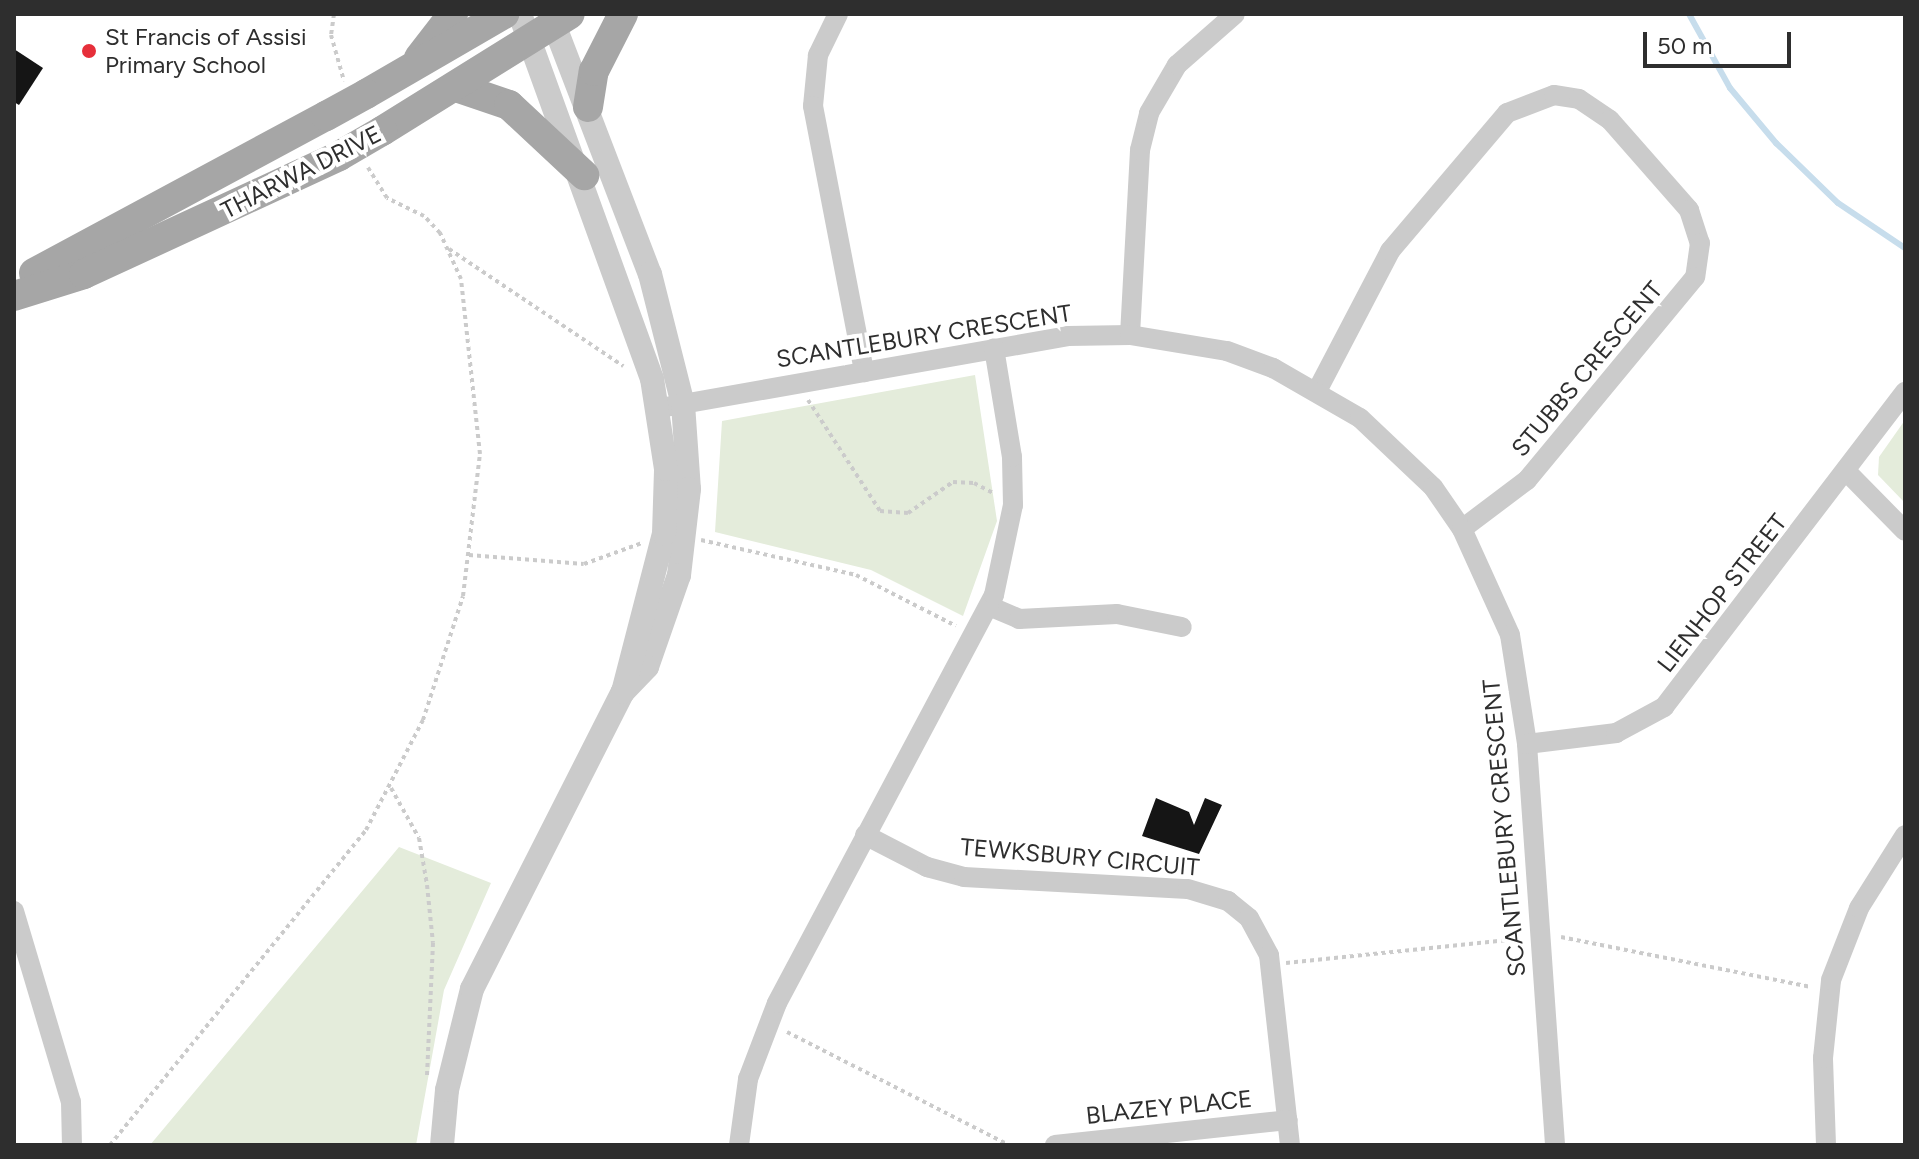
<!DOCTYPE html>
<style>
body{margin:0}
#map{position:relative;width:1919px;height:1159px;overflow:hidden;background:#fff;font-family:Figtree,sans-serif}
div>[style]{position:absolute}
.green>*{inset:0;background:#e4ecdb}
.stream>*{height:6px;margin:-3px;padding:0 3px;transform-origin:3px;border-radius:3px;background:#c7ddec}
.building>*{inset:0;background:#151515}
.path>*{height:4px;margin-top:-2px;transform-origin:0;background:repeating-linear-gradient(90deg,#cbcbcb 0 4px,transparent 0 8px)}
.minor>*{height:20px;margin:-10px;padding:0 10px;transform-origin:10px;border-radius:10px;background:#cbcbcb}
.tertiary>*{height:24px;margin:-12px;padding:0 12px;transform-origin:12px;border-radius:12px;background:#cbcbcb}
.primary>*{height:30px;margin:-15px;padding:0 15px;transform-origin:15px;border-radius:15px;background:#a6a6a6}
.primary-bridge>*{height:30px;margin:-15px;padding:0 15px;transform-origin:15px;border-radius:15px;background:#a6a6a6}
.dots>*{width:22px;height:22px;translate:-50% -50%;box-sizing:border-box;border:4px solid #fff;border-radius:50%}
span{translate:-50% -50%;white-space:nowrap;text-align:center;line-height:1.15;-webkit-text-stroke:8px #fff;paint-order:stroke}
.poi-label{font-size:24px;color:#2e2e2e}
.left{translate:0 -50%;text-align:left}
.street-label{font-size:24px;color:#2e2e2e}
.frame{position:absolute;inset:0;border:16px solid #2e2e2e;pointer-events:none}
.scale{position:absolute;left:1643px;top:32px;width:148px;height:36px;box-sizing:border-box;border:4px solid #2e2e2e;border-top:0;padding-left:10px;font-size:24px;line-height:28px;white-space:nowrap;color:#2e2e2e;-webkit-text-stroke:6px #fff;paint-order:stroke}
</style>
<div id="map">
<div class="green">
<div style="clip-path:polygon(975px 375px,997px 521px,963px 616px,871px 570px,715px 532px,722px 421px)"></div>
<div style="clip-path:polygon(1905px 420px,1905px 503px,1878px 475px,1879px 457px)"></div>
<div style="clip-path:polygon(399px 847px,491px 883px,444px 990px,416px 1145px,150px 1145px)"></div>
</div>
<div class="stream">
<div style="left:1689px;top:14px;width:85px;rotate:61deg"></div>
<div style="left:1730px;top:88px;width:72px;rotate:50.1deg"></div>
<div style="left:1776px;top:143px;width:86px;rotate:44.1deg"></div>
<div style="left:1838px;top:203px;width:81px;rotate:33.9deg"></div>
</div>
<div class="building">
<div style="clip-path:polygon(14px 49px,43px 68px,19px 105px,14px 102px)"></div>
<div style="clip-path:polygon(1156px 798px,1189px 812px,1194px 825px,1205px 798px,1222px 805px,1199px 854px,1142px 836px)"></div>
</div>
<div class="path">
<div style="left:334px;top:14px;width:21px;rotate:98deg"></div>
<div style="left:331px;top:35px;width:48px;rotate:74.2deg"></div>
<div style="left:449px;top:249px;width:210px;rotate:33.9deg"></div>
<div style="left:808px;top:400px;width:132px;rotate:57deg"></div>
<div style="left:880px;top:511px;width:28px;rotate:4deg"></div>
<div style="left:908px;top:513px;width:55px;rotate:-34.6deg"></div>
<div style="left:953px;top:482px;width:21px;rotate:3deg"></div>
<div style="left:974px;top:483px;width:21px;rotate:28deg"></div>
<div style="left:701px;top:540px;width:159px;rotate:12.7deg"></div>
<div style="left:856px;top:575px;width:112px;rotate:27deg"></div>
<div style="left:469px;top:555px;width:115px;rotate:4.5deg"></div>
<div style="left:584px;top:564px;width:62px;rotate:-19.9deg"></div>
<div style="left:391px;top:788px;width:57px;rotate:60.8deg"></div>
<div style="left:419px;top:838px;width:48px;rotate:80.3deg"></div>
<div style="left:427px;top:885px;width:58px;rotate:84.1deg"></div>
<div style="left:433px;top:943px;width:134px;rotate:92.6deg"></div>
<div style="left:1561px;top:937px;width:255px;rotate:11.3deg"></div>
<div style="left:1286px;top:963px;width:235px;rotate:-5.9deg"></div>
<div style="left:787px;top:1032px;width:249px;rotate:27deg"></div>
<div style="left:110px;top:1145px;width:406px;rotate:-50.9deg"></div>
<div style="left:366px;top:830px;width:124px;rotate:-62.6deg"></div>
<div style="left:423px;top:720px;width:130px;rotate:-72.1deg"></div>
<div style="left:463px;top:596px;width:143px;rotate:-83.2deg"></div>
<div style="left:480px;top:454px;width:176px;rotate:-96.2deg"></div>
<div style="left:461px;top:279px;width:51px;rotate:-114.5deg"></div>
<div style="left:440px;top:233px;width:23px;rotate:-133deg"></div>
<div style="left:424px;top:216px;width:41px;rotate:-154.1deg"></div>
<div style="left:387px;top:198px;width:36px;rotate:-122deg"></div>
</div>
<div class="minor">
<div style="left:838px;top:14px;width:46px;rotate:116deg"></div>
<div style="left:818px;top:55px;width:51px;rotate:95.6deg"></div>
<div style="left:813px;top:106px;width:271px;rotate:79.1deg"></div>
<div style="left:1130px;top:335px;width:185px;rotate:-86.9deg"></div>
<div style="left:1140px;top:150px;width:38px;rotate:-76deg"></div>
<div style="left:1149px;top:113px;width:56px;rotate:-59.7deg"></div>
<div style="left:1177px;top:65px;width:77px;rotate:-41.3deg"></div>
<div style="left:1318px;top:389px;width:156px;rotate:-62.4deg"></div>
<div style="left:1390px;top:251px;width:181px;rotate:-49.7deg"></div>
<div style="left:1507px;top:113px;width:50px;rotate:-21deg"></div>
<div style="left:1554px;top:95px;width:25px;rotate:9deg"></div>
<div style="left:1579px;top:99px;width:37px;rotate:34deg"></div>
<div style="left:1610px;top:120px;width:120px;rotate:48.7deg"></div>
<div style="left:1689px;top:210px;width:35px;rotate:72deg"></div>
<div style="left:1700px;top:243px;width:34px;rotate:98deg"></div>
<div style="left:1695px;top:277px;width:264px;rotate:129.6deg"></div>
<div style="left:1527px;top:480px;width:81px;rotate:143deg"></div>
<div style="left:660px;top:408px;width:414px;rotate:-10deg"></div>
<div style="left:1068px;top:336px;width:62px;rotate:-0.9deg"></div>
<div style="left:1130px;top:335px;width:98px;rotate:9.4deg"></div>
<div style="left:1227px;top:351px;width:49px;rotate:20.3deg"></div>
<div style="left:1273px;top:368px;width:100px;rotate:29.9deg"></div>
<div style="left:1360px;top:418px;width:100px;rotate:43.4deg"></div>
<div style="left:1433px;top:487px;width:51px;rotate:55.4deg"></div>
<div style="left:1462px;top:529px;width:116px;rotate:65.6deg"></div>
<div style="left:1510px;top:635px;width:110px;rotate:81.1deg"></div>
<div style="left:1527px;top:744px;width:402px;rotate:86deg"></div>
<div style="left:1848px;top:473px;width:81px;rotate:45.5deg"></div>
<div style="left:989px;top:606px;width:33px;rotate:23deg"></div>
<div style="left:1019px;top:619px;width:98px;rotate:-2.9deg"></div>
<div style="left:1117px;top:614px;width:66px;rotate:11.3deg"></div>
<div style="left:1527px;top:744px;width:90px;rotate:-7deg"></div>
<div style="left:1616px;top:733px;width:55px;rotate:-28.4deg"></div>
<div style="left:1664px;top:707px;width:397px;rotate:-52.6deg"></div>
<div style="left:865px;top:835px;width:70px;rotate:27.3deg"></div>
<div style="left:927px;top:867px;width:38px;rotate:15deg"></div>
<div style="left:964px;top:877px;width:224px;rotate:3.1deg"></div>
<div style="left:1188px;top:889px;width:42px;rotate:16.7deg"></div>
<div style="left:1228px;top:901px;width:27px;rotate:39deg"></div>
<div style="left:1249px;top:918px;width:42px;rotate:61.6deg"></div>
<div style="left:1269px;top:955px;width:191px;rotate:83.7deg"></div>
<div style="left:14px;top:911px;width:199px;rotate:73.4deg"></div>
<div style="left:71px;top:1102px;width:43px;rotate:88.7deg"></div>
<div style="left:739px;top:1145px;width:67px;rotate:-82.2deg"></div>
<div style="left:748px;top:1079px;width:81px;rotate:-69.1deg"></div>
<div style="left:777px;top:1003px;width:462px;rotate:-62deg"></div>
<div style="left:994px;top:595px;width:92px;rotate:-78.1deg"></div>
<div style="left:1013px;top:505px;width:48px;rotate:-91.2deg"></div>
<div style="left:1012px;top:457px;width:110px;rotate:-99.4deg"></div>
<div style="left:1055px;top:1145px;width:234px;rotate:-6.1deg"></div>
<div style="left:1826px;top:1145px;width:87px;rotate:-92deg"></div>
<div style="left:1823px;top:1058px;width:78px;rotate:-84.1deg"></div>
<div style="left:1831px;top:980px;width:77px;rotate:-68.7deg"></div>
<div style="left:1859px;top:908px;width:86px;rotate:-57.8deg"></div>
</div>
<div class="tertiary">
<div style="left:550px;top:14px;width:279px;rotate:69deg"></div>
<div style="left:650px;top:274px;width:134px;rotate:75.8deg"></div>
<div style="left:683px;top:404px;width:85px;rotate:86deg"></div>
<div style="left:689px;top:489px;width:87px;rotate:96.6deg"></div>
<div style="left:679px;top:575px;width:97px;rotate:109.2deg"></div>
<div style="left:647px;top:667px;width:35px;rotate:134deg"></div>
<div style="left:442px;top:1145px;width:55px;rotate:-84.8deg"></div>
<div style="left:447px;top:1090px;width:104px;rotate:-76.1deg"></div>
<div style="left:472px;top:989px;width:333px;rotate:-63.1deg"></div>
<div style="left:623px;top:692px;width:163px;rotate:-75.5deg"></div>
<div style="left:664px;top:534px;width:65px;rotate:-88.2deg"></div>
<div style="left:666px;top:469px;width:91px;rotate:-98.8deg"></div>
<div style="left:652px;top:379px;width:388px;rotate:-109.9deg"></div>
</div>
<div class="primary">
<div style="left:419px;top:58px;width:56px;rotate:-52.3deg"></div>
<div style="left:459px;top:88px;width:53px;rotate:18.8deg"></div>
<div style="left:509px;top:105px;width:103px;rotate:43deg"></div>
<div style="left:366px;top:94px;width:160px;rotate:-30.1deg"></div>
<div style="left:588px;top:107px;width:36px;rotate:-81deg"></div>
<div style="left:594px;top:71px;width:64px;rotate:-63deg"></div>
<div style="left:382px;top:131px;width:221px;rotate:-31.9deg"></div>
<div style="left:34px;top:273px;width:332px;rotate:-28.3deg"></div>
<div style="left:14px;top:296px;width:73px;rotate:-17.4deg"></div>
<div style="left:84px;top:274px;width:281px;rotate:-24.8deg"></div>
</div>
<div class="primary-bridge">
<div style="left:326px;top:116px;width:46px;rotate:-28.8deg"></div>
<div style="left:339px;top:156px;width:50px;rotate:-30.2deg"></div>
</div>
<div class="dots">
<div style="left:89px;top:51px;background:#e62f3a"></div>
</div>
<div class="poi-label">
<span class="left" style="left:105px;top:51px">St Francis of Assisi<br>Primary School</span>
</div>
<div class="street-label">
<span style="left:301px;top:172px;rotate:-27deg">THARWA DRIVE</span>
<span style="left:924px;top:336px;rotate:-9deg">SCANTLEBURY CRESCENT</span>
<span style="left:1587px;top:369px;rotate:-50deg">STUBBS CRESCENT</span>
<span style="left:1722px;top:593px;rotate:-52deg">LIENHOP STREET</span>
<span style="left:1504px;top:828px;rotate:-95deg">SCANTLEBURY CRESCENT</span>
<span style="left:1080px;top:857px;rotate:5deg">TEWKSBURY CIRCUIT</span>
<span style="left:1169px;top:1107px;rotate:-6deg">BLAZEY PLACE</span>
</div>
<div class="frame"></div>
<div class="scale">50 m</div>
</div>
